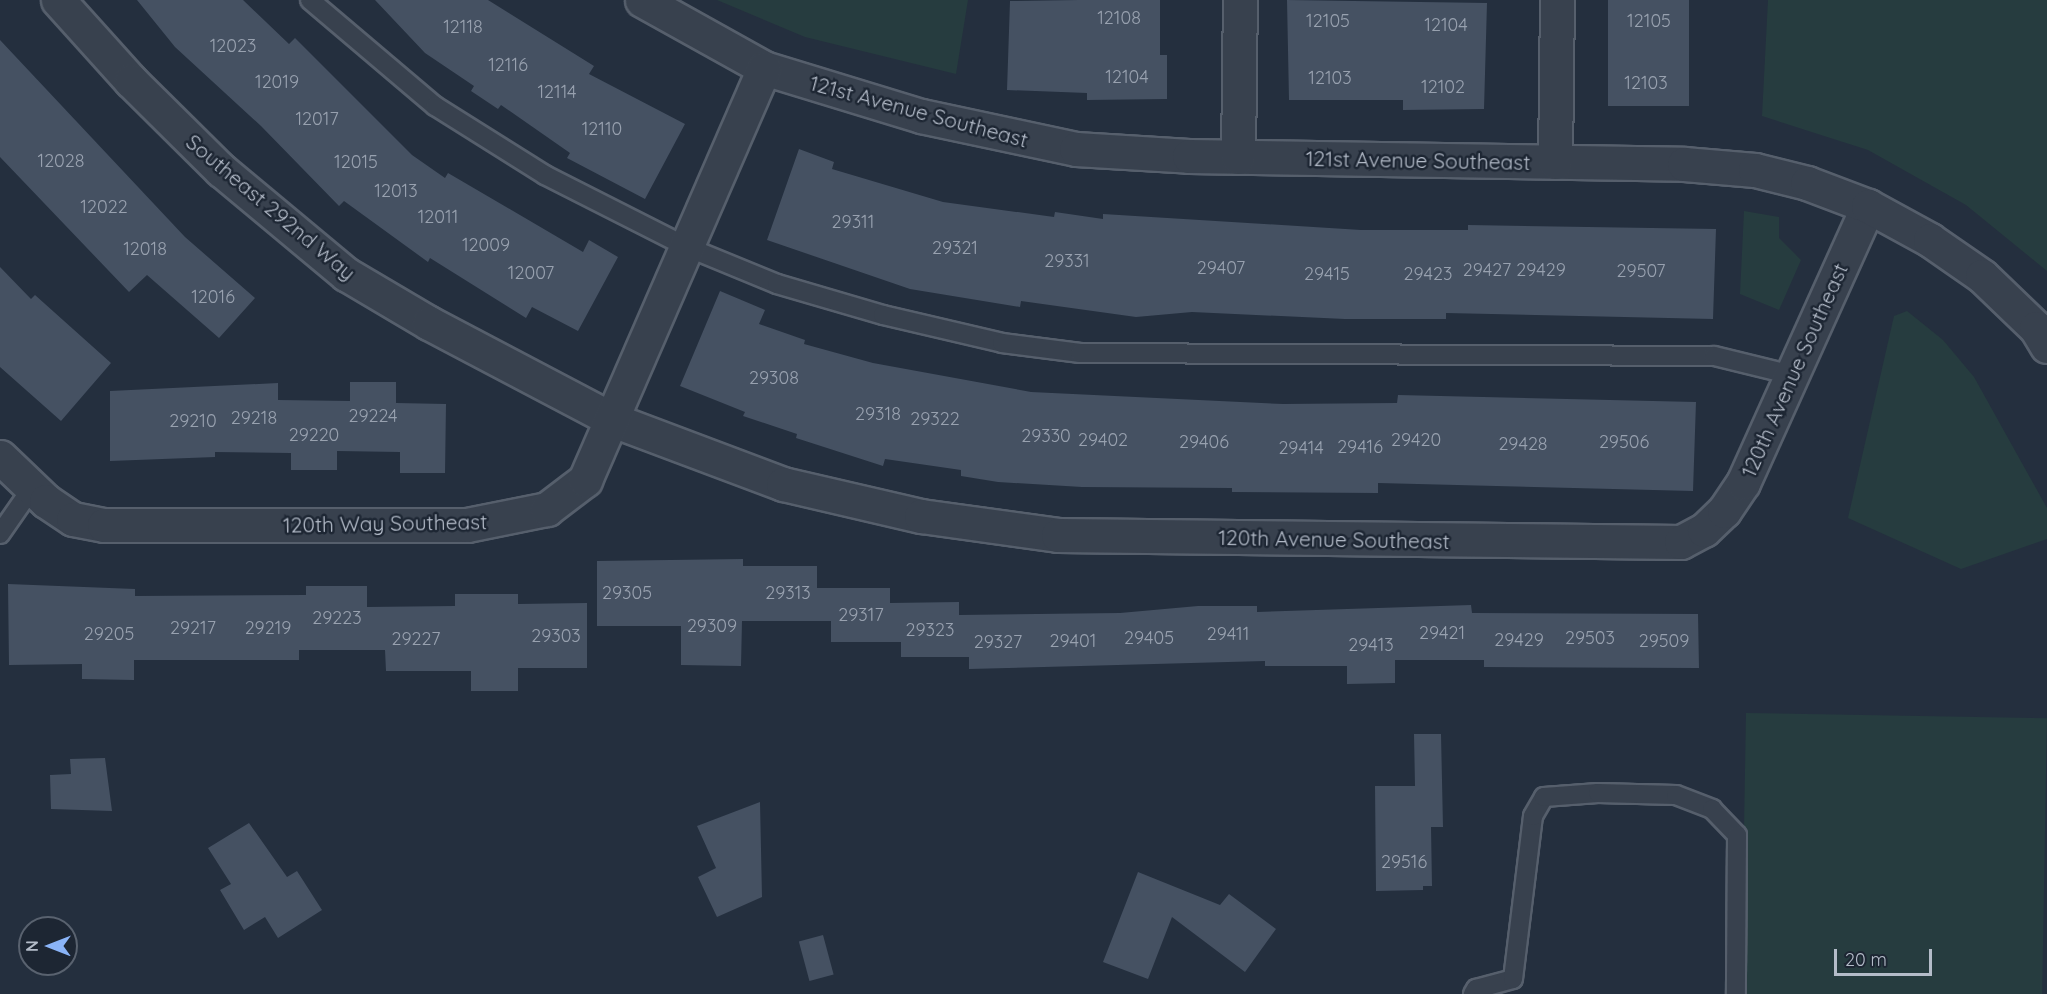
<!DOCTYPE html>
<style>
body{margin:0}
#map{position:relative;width:2047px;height:994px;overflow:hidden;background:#242f3e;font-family:Quicksand,sans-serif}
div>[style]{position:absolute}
.green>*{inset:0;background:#263c3f;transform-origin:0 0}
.building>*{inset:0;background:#455162;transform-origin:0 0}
.roads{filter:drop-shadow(2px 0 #565f6c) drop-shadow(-2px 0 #565f6c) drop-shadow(0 2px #565f6c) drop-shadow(0 -2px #565f6c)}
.lane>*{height:18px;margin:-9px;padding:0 9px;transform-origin:9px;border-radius:9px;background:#38414e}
.street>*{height:33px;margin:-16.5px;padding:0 16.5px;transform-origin:16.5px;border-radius:16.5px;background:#38414e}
span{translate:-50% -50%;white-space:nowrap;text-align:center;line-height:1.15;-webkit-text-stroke:5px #1d2633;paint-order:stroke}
.number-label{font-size:18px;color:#98a1af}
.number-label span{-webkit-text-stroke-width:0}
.street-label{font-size:21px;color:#b4bcc9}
.north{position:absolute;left:18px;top:916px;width:60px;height:60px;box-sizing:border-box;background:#1d2633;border:2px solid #59626f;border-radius:50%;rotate:270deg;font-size:16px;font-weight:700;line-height:24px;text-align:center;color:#b4bcc9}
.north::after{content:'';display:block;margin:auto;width:21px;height:27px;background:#8ab4f8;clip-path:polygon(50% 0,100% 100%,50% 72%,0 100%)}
.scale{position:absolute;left:1834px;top:949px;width:98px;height:27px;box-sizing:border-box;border:3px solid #b4bcc9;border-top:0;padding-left:8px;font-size:18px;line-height:21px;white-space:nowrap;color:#b4bcc9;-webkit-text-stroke:4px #1d2633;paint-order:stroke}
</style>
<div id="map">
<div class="green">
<div style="clip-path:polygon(717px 0,968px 0,956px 74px,805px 37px)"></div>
<div style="clip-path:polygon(1768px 0,2047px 0,2047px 271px,1966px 205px,1868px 150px,1762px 116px)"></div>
<div style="clip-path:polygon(1744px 211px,1779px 217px,1779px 238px,1801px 260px,1779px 310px,1740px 294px)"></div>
<div style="clip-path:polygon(1907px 311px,1943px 340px,1974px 377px,2047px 508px,2047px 539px,1961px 569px,1848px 518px,1894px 316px)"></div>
<div style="left:1746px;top:713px;width:301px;height:281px;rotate:1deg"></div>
</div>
<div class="building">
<div style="clip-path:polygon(137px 0,243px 0,289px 44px,295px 38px,412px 155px,445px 178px,448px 173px,583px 252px,589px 240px,618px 257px,578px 331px,532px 307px,526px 318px,430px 258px,428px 262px,344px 201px,339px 206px,261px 126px,175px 47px)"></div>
<div style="clip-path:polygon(375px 0,488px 0,594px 66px,589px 74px,685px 124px,645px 199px,567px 158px,570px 153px,501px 105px,498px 109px,471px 91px,474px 86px,425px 53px)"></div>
<div style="clip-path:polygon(1079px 0,1160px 0,1160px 55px,1167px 55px,1167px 99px,1087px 100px,1087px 93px,1007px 90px,1010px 1px)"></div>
<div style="clip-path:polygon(1287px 0,1487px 3px,1484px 109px,1403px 110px,1403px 100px,1289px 100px)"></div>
<div style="left:1608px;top:0;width:81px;height:106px"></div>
<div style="clip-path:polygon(0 40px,185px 237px,255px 298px,219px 338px,147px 275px,129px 292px,0 157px)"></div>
<div style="clip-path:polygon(799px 149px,834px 162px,832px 169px,943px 202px,1054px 217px,1055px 212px,1103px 219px,1103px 214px,1361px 230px,1468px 230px,1468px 225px,1716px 229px,1713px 319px,1446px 313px,1446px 319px,1345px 319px,1192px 312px,1136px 317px,1021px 301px,1020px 307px,910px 289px,767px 240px)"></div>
<div style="clip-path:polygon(0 267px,31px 299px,35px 295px,111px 363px,61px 421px,0 367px)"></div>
<div style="clip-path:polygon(720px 291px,765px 310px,759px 324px,805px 340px,804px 344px,873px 363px,1031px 392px,1283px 404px,1397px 403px,1398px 395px,1696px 402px,1693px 491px,1378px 483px,1378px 493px,1232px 492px,1232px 488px,1082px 487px,998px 482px,961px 476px,961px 470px,885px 459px,883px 466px,796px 438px,797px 434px,743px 416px,745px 412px,680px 386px)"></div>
<div style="clip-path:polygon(350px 382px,396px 382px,396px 403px,446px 404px,445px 473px,400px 473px,400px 452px,337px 451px,337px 470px,291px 470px,291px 453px,215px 452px,215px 457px,110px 461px,110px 391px,278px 383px,278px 400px,350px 401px)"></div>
<div style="clip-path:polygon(743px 559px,743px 566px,817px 566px,817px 588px,890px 588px,890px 603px,959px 602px,959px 615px,1120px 613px,1198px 606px,1257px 606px,1257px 612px,1471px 605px,1472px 613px,1698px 614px,1699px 668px,1484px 667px,1484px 660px,1395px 660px,1395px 683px,1347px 684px,1347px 666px,1265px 666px,1265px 661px,969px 669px,969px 657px,901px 657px,901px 642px,831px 642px,831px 621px,742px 621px,741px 666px,681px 665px,681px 626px,597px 626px,597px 561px)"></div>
<div style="clip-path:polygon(8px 584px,135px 589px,135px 596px,306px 595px,306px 586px,367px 586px,367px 607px,455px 606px,455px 594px,518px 594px,518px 604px,587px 603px,587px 668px,518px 668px,518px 691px,471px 691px,471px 671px,386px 671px,385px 650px,299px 650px,299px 660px,134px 660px,134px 680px,82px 679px,82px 664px,9px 665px)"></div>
<div style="clip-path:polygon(1414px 734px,1441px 734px,1443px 827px,1431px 827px,1432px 886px,1423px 886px,1423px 890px,1376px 891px,1375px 786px,1415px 786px)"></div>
<div style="clip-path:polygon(105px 758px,112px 811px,51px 809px,50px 775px,71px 774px,70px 759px)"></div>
<div style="clip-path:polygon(760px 802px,762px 897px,717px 917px,698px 877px,716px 868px,697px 826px)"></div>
<div style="clip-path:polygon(249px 823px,287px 877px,297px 871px,322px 910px,278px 938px,265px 917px,244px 930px,220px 890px,231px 884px,208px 848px)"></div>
<div style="clip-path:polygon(1138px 872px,1220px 905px,1229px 894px,1276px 929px,1245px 972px,1172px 917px,1148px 979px,1103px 962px)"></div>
<div style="left:823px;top:935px;width:41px;height:25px;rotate:75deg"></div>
</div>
<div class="roads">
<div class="lane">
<div style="left:310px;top:0;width:164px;rotate:40.3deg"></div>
<div style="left:435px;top:106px;width:130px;rotate:32.1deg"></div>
<div style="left:545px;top:175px;width:159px;rotate:26.9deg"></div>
<div style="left:687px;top:247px;width:97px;rotate:22.3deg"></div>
<div style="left:777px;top:284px;width:110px;rotate:16.3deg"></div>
<div style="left:883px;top:315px;width:122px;rotate:13.2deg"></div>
<div style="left:1002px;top:343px;width:79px;rotate:7.3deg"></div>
<div style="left:1080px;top:353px;width:634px;rotate:0.27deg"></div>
<div style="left:1714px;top:356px;width:80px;rotate:13.7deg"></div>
<div style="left:0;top:534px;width:56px;rotate:-55.2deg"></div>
<div style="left:1473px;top:994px;width:6px;rotate:-59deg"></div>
<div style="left:1476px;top:989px;width:38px;rotate:-15deg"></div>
<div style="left:1513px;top:979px;width:164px;rotate:-83deg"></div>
<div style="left:1533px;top:816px;width:22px;rotate:-60deg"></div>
<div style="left:1544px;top:797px;width:54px;rotate:-4.2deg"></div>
<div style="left:1598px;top:793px;width:78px;rotate:1.5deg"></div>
<div style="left:1676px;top:795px;width:39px;rotate:21deg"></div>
<div style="left:1712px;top:809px;width:36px;rotate:46deg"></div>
<div style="left:1737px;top:835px;width:159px;rotate:90.4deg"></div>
</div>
<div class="street">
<div style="left:58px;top:0;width:109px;rotate:48deg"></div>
<div style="left:131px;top:81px;width:127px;rotate:44.7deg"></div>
<div style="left:221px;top:170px;width:163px;rotate:39.8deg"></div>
<div style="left:346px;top:274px;width:96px;rotate:30.6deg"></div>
<div style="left:429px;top:323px;width:208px;rotate:27.8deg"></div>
<div style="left:613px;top:420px;width:182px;rotate:20.6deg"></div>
<div style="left:783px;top:484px;width:142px;rotate:13.1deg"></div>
<div style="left:921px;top:516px;width:138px;rotate:7.9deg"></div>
<div style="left:1058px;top:535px;width:623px;rotate:0.64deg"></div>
<div style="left:1681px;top:542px;width:26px;rotate:-28deg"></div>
<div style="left:1704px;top:530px;width:28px;rotate:-44deg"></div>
<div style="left:1724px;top:511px;width:34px;rotate:-56deg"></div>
<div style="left:1743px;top:483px;width:304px;rotate:-65.7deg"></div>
<div style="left:642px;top:0;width:140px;rotate:29.1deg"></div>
<div style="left:764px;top:68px;width:164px;rotate:17deg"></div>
<div style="left:921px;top:116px;width:158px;rotate:12deg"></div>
<div style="left:1076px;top:149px;width:113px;rotate:3.5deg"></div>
<div style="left:1189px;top:156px;width:495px;rotate:0.9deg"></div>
<div style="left:1684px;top:164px;width:71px;rotate:4.8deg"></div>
<div style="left:1755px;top:170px;width:54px;rotate:14deg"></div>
<div style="left:1807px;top:183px;width:65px;rotate:20.7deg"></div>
<div style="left:1868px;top:206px;width:71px;rotate:28.7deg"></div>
<div style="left:1930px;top:240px;width:63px;rotate:34.7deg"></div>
<div style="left:1982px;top:276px;width:75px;rotate:43.9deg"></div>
<div style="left:2036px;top:328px;width:21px;rotate:59deg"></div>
<div style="left:1238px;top:157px;width:157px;rotate:-89.3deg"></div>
<div style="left:1555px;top:162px;width:162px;rotate:-89.3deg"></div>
<div style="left:0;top:457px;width:64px;rotate:43.7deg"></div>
<div style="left:46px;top:501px;width:32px;rotate:34deg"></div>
<div style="left:73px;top:519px;width:32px;rotate:11deg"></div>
<div style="left:104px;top:525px;width:363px"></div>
<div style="left:467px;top:525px;width:82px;rotate:-11.3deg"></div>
<div style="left:547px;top:509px;width:48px;rotate:-37.3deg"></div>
<div style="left:585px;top:480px;width:449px;rotate:-66.5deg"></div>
</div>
</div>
<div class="number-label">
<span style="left:1119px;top:18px">12108</span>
<span style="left:1328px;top:21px">12105</span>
<span style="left:1649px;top:21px">12105</span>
<span style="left:1446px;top:25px">12104</span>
<span style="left:463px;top:27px">12118</span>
<span style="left:233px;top:46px">12023</span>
<span style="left:508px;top:65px">12116</span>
<span style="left:1127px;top:77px">12104</span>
<span style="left:1330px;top:78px">12103</span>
<span style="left:277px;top:82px">12019</span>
<span style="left:1646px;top:83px">12103</span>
<span style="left:1443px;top:87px">12102</span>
<span style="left:557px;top:92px">12114</span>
<span style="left:317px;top:119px">12017</span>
<span style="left:602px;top:129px">12110</span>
<span style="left:61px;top:161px">12028</span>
<span style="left:356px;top:162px">12015</span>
<span style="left:396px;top:191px">12013</span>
<span style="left:104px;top:207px">12022</span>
<span style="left:438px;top:217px">12011</span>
<span style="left:853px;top:222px">29311</span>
<span style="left:486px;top:245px">12009</span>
<span style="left:955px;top:248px">29321</span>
<span style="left:145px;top:249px">12018</span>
<span style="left:1067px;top:261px">29331</span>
<span style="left:1221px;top:268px">29407</span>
<span style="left:1487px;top:270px">29427</span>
<span style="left:1541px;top:270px">29429</span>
<span style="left:1641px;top:271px">29507</span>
<span style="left:531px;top:273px">12007</span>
<span style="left:1327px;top:274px">29415</span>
<span style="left:1428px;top:274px">29423</span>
<span style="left:213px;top:297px">12016</span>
<span style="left:774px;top:378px">29308</span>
<span style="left:878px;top:414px">29318</span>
<span style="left:373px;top:416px">29224</span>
<span style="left:254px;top:418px">29218</span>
<span style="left:935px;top:419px">29322</span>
<span style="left:193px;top:421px">29210</span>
<span style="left:314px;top:435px">29220</span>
<span style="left:1046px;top:436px">29330</span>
<span style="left:1103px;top:440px">29402</span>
<span style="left:1416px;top:440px">29420</span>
<span style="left:1204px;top:442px">29406</span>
<span style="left:1624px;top:442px">29506</span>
<span style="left:1523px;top:444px">29428</span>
<span style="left:1360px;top:447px">29416</span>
<span style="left:1301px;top:448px">29414</span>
<span style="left:627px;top:593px">29305</span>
<span style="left:788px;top:593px">29313</span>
<span style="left:861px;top:615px">29317</span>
<span style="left:337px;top:618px">29223</span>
<span style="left:712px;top:626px">29309</span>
<span style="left:193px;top:628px">29217</span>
<span style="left:268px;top:628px">29219</span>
<span style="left:930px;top:630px">29323</span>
<span style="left:1442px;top:633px">29421</span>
<span style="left:109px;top:634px">29205</span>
<span style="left:1228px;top:634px">29411</span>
<span style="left:556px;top:636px">29303</span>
<span style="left:1149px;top:638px">29405</span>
<span style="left:1590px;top:638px">29503</span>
<span style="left:416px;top:639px">29227</span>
<span style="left:1519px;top:640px">29429</span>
<span style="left:1073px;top:641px">29401</span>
<span style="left:1664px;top:641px">29509</span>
<span style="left:998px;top:642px">29327</span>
<span style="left:1371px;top:645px">29413</span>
<span style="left:1404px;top:862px">29516</span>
</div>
<div class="street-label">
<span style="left:919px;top:111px;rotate:15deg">121st Avenue Southeast</span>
<span style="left:1418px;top:160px;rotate:1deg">121st Avenue Southeast</span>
<span style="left:271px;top:207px;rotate:40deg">Southeast 292nd Way</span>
<span style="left:1794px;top:370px;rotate:-66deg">120th Avenue Southeast</span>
<span style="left:385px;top:523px;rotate:-1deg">120th Way Southeast</span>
<span style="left:1334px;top:539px;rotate:1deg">120th Avenue Southeast</span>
</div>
<div class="north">N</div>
<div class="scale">20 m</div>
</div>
